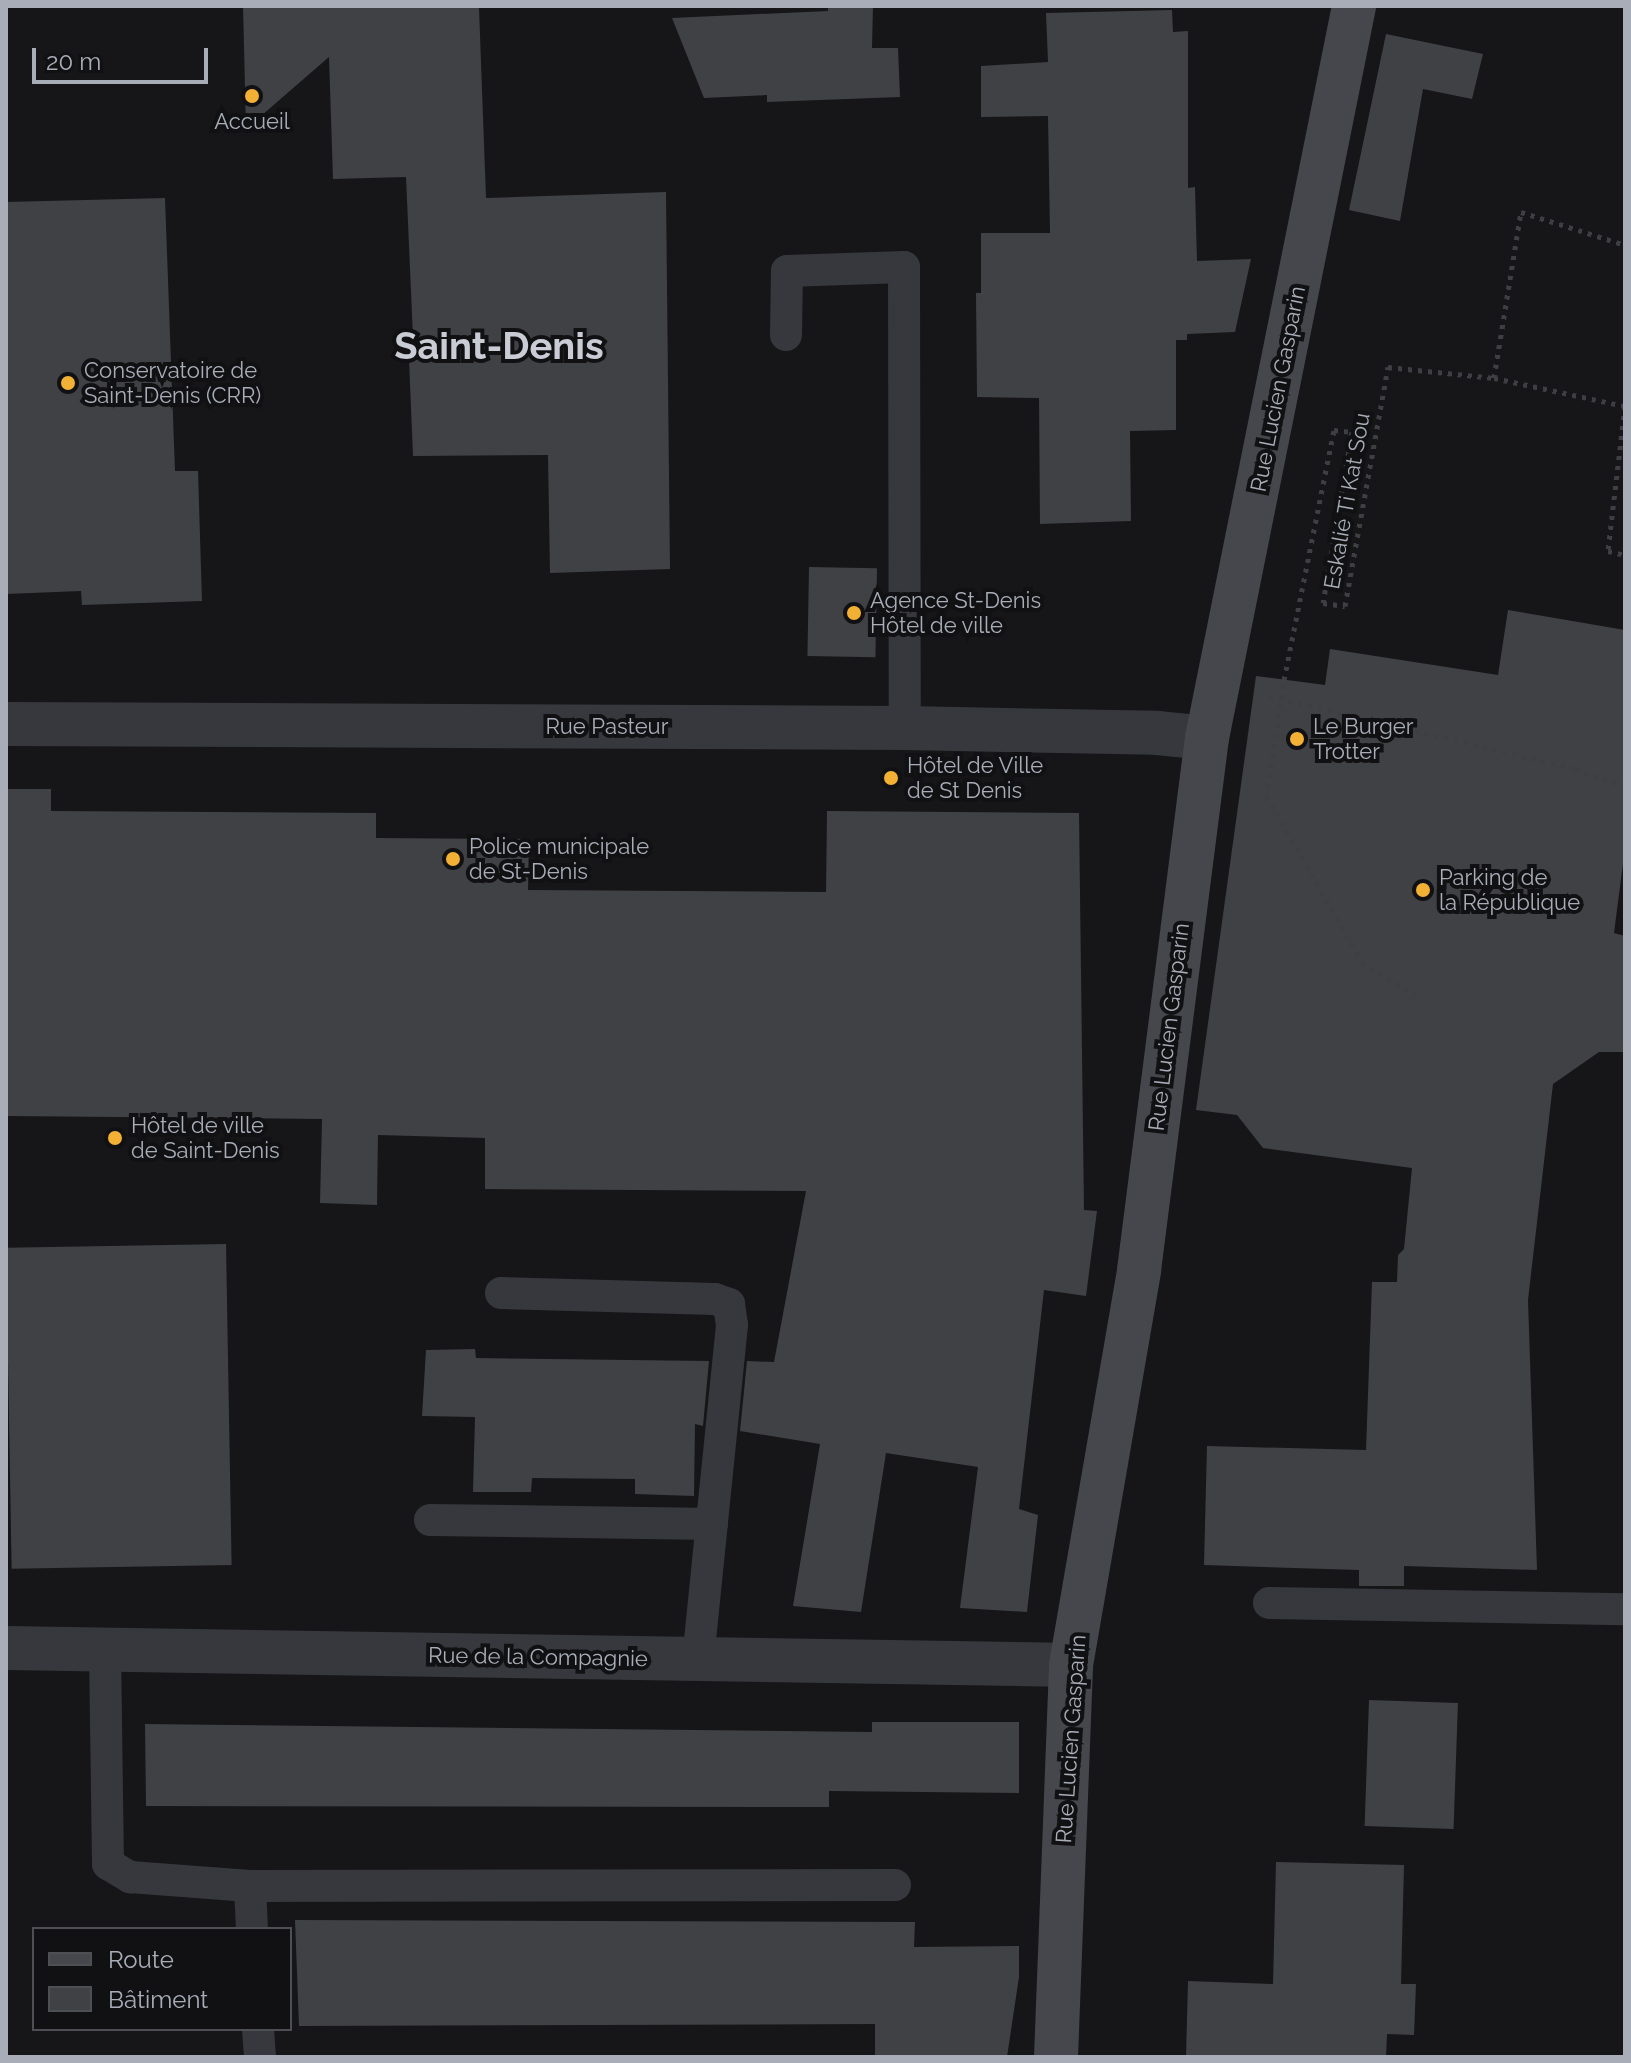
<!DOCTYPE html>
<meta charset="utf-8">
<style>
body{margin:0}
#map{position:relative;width:1631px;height:2063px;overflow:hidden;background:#161618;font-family:Raleway,sans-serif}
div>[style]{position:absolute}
.building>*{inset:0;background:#404145;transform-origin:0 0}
.path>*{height:5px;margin-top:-2.5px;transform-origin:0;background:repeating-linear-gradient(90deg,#3d3f44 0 4px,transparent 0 10px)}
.lane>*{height:32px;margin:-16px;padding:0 16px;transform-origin:16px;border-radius:16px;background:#37383d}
.street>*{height:44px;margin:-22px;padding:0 22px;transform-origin:22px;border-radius:22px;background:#37383d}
.secondary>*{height:44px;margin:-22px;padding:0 22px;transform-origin:22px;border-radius:22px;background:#45474d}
.dots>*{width:22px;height:22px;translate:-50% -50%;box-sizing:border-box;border:4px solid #111113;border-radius:50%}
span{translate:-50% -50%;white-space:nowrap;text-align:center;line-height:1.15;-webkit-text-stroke:8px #111113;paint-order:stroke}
.poi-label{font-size:22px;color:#a8adb8}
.left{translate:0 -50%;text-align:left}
.street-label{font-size:22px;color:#a8adb8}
.town-label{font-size:38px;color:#c9ccd4;font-weight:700}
.frame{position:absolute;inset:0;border:8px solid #a8adb8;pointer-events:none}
.legend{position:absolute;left:32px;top:1927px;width:260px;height:104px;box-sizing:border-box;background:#111113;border:2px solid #4d4f55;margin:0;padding:10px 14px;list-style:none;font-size:24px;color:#a8adb8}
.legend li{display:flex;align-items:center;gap:16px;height:40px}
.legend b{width:40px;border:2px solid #4d4f55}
.scale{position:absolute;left:32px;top:48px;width:176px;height:36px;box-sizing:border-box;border:4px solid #a8adb8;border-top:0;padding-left:10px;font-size:24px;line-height:28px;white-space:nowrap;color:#a8adb8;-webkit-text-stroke:6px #111113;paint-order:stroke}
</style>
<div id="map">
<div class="building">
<div style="clip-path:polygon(243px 6px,479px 8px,486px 198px,666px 192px,670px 569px,550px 573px,548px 455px,413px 456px,409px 360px,414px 360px,406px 177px,333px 179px,329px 57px,246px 129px)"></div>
<div style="clip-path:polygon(828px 6px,873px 6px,872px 48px,898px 48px,900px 97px,767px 102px,767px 95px,704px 98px,672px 18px,828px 11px)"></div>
<div style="clip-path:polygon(1172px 10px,1173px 32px,1188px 31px,1188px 188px,1195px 187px,1197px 261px,1251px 259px,1235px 332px,1187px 334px,1187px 340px,1176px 340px,1176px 430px,1130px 431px,1131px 521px,1040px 524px,1039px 398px,977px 397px,976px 293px,981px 293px,981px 233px,1050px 233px,1048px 116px,981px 117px,981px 66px,1048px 62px,1046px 13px)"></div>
<div style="clip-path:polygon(1386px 34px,1483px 54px,1472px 99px,1423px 89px,1400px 221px,1349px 210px)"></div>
<div style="clip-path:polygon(165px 198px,175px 471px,198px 471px,202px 601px,82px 605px,81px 591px,6px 594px,6px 202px)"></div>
<div style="left:809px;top:567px;width:68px;height:89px;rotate:1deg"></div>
<div style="clip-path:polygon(1508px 610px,1625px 630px,1625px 848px,1614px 933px,1625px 936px,1625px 1052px,1599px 1052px,1553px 1084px,1528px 1300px,1537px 1570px,1404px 1566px,1404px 1586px,1359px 1586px,1359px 1570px,1204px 1565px,1207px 1446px,1366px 1450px,1372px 1282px,1397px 1282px,1398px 1255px,1404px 1249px,1412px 1168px,1263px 1148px,1237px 1115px,1196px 1110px,1256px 676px,1325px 685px,1330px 649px,1498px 675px)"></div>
<div style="clip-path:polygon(6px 789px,51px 789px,51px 811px,376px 813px,376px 838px,529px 839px,528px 890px,826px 892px,827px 811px,1079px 813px,1084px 1210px,1097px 1211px,1086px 1296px,1044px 1290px,1019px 1509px,1038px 1515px,1027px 1612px,960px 1608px,978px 1467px,886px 1453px,861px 1612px,793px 1606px,820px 1444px,740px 1431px,747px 1361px,774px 1362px,806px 1191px,485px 1189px,485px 1138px,378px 1135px,377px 1205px,320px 1203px,322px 1119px,6px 1116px)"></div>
<div style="left:226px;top:1244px;width:321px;height:220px;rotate:89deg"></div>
<div style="clip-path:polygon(475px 1349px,476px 1358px,709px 1361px,703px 1426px,695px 1424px,694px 1496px,635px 1494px,635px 1479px,532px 1478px,531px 1492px,473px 1492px,475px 1417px,422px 1416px,426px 1350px)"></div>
<div style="left:1369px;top:1700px;width:89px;height:126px;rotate:2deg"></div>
<div style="clip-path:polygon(872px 1722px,1019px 1722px,1019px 1793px,829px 1791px,829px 1807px,146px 1806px,145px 1724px,872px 1732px)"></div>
<div style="clip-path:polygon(1276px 1862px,1404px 1865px,1401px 1984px,1416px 1984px,1414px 2035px,1387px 2034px,1386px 2057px,1186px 2057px,1188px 1981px,1273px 1984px)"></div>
<div style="clip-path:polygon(295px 1920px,915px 1922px,914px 1947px,1019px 1946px,1019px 1977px,1007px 2057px,875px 2057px,875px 2024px,299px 2026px)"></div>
</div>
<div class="path">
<div style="left:1494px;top:378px;width:168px;rotate:-80.8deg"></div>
<div style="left:1521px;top:212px;width:109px;rotate:17.6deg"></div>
<div style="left:1269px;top:696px;width:315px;rotate:13.4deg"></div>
<div style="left:1575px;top:769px;width:53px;rotate:18.8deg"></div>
<div style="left:1417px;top:995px;width:62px;rotate:-150.1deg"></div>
<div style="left:1363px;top:964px;width:193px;rotate:-119.9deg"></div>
<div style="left:1267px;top:797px;width:118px;rotate:-81.7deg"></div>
<div style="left:1284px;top:680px;width:255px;rotate:-78.7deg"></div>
<div style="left:1334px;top:430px;width:18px;rotate:6deg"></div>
<div style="left:1352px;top:432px;width:173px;rotate:99.6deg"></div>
<div style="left:1323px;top:603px;width:22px;rotate:8deg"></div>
<div style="left:1345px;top:606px;width:243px;rotate:-79.8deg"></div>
<div style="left:1388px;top:367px;width:107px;rotate:5.9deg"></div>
<div style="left:1494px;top:378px;width:134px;rotate:12.1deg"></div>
<div style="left:1625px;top:406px;width:146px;rotate:96.7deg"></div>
<div style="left:1608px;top:551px;width:17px;rotate:13deg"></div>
</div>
<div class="lane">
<div style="left:786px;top:335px;width:64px;rotate:-89.1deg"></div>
<div style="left:787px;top:271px;width:117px;rotate:-2deg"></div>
<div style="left:904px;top:267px;width:461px;rotate:89.9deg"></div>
<div style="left:501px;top:1293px;width:214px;rotate:1.6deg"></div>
<div style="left:715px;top:1299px;width:15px;rotate:20deg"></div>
<div style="left:729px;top:1304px;width:21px;rotate:82deg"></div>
<div style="left:732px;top:1325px;width:336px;rotate:95.8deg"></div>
<div style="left:430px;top:1520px;width:282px;rotate:0.8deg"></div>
<div style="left:1269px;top:1603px;width:356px;rotate:1deg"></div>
<div style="left:105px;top:1650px;width:214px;rotate:89.2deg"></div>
<div style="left:108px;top:1864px;width:26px;rotate:31deg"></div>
<div style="left:130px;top:1877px;width:120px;rotate:4.3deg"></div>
<div style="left:252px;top:1929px;width:43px;rotate:-92.7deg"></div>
<div style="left:250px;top:1886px;width:645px;rotate:-0.09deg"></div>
<div style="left:258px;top:2029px;width:28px;rotate:86deg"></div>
</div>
<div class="street">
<div style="left:6px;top:724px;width:899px;rotate:0.25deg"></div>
<div style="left:905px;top:728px;width:252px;rotate:1.1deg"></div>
<div style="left:1157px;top:733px;width:50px;rotate:5.7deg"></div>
<div style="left:6px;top:1648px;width:1065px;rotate:0.91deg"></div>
</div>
<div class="secondary">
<div style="left:1056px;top:2057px;width:392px;rotate:-87.8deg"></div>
<div style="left:1071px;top:1665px;width:401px;rotate:-80.2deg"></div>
<div style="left:1139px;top:1270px;width:536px;rotate:-82.72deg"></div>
<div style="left:1207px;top:738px;width:747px;rotate:-78.64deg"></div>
</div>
<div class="dots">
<div style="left:252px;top:96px;background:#f2b134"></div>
<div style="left:68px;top:383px;background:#f2b134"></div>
<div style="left:854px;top:613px;background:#f2b134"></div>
<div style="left:1297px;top:739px;background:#f2b134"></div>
<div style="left:891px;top:778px;background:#f2b134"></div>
<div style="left:453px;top:859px;background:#f2b134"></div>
<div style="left:1423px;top:890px;background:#f2b134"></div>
<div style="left:115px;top:1138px;background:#f2b134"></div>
</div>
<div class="poi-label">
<span style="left:252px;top:122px">Accueil</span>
<span class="left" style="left:84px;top:383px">Conservatoire de<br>Saint-Denis (CRR)</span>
<span class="left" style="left:870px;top:613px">Agence St-Denis<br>Hôtel de ville</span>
<span class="left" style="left:1313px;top:739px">Le Burger<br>Trotter</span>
<span class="left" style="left:907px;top:778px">Hôtel de Ville<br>de St Denis</span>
<span class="left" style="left:469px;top:859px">Police municipale<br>de St-Denis</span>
<span class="left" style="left:1439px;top:890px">Parking de<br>la République</span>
<span class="left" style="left:131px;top:1138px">Hôtel de ville<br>de Saint-Denis</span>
</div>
<div class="street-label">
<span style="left:1278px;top:389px;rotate:-79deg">Rue Lucien Gasparin</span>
<span style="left:1347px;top:501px;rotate:-80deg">Eskalié Ti Kat Sou</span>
<span style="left:607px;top:727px">Rue Pasteur</span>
<span style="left:1169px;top:1027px;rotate:-83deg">Rue Lucien Gasparin</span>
<span style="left:538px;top:1657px;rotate:1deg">Rue de la Compagnie</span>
<span style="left:1071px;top:1739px;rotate:-86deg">Rue Lucien Gasparin</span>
</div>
<div class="town-label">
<span style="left:499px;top:346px">Saint-Denis</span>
</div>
<div class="frame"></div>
<ul class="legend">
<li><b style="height:10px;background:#45474d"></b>Route</li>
<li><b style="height:22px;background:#404145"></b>Bâtiment</li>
</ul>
<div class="scale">20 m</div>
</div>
